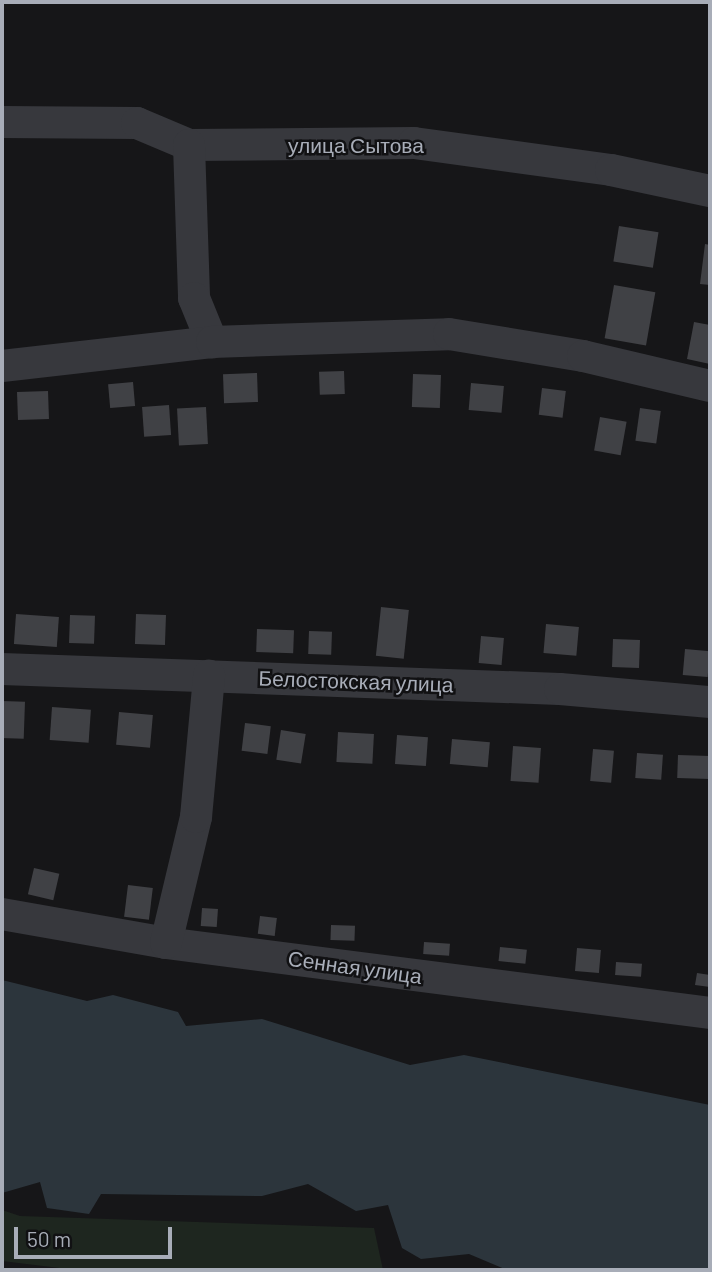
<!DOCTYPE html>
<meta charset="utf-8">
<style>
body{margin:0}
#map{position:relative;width:712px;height:1272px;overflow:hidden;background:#161618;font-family:Barlow,sans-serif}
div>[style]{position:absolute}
.green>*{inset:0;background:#1e261f}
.water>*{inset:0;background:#2c353c}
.building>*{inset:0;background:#404145;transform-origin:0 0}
.minor>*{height:32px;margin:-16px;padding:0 16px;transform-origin:16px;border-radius:16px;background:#37383d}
span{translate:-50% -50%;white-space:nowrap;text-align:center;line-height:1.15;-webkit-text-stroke:5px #111113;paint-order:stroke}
.street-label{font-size:21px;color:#a8adb8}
.frame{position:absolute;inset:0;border:4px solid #a8adb8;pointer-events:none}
.scale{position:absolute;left:14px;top:1227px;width:158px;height:32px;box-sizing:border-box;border:4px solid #a8adb8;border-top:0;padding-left:9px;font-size:21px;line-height:24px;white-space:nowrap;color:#a8adb8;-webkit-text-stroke:5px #111113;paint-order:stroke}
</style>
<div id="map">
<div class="green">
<div style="clip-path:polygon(2px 1210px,20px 1216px,374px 1228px,383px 1270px,76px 1270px,2px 1261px)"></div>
</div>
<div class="water">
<div style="clip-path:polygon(2px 980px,87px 1001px,113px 995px,178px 1012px,186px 1026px,262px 1019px,410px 1065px,464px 1055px,710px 1105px,710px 1270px,507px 1270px,469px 1254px,421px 1259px,402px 1248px,388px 1205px,356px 1211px,308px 1184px,262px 1196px,101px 1194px,89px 1214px,47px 1208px,40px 1182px,2px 1193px)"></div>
</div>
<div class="building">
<div style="left:619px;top:226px;width:40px;height:36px;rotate:9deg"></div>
<div style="clip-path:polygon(705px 244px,710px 245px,710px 285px,700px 284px)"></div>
<div style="left:614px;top:285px;width:42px;height:54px;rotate:10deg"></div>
<div style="clip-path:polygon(694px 322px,710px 325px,710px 364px,687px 359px)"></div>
<div style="left:344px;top:371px;width:23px;height:25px;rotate:88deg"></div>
<div style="left:257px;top:373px;width:29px;height:34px;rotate:88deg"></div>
<div style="left:413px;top:374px;width:28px;height:33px;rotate:2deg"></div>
<div style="left:133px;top:382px;width:24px;height:25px;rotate:85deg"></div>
<div style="left:471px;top:383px;width:33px;height:27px;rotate:5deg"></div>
<div style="left:542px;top:388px;width:24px;height:27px;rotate:7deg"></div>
<div style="left:48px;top:391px;width:28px;height:31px;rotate:88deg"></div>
<div style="left:169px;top:405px;width:30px;height:27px;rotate:86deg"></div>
<div style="left:206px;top:407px;width:37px;height:29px;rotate:87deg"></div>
<div style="left:640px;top:408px;width:21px;height:33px;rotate:8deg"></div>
<div style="left:600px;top:417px;width:27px;height:34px;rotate:10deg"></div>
<div style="left:381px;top:607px;width:28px;height:49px;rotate:6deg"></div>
<div style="left:16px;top:614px;width:43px;height:30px;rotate:4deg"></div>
<div style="left:136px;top:614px;width:30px;height:30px;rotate:2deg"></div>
<div style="left:70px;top:615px;width:25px;height:28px;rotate:2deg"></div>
<div style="left:546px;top:624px;width:33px;height:29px;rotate:5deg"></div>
<div style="left:257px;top:629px;width:37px;height:23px;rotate:2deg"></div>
<div style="left:309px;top:631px;width:23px;height:23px;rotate:2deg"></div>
<div style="left:481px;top:636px;width:23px;height:27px;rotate:5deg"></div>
<div style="left:613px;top:639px;width:27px;height:28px;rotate:2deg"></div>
<div style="left:685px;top:649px;width:25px;height:26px;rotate:5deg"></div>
<div style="left:2px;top:701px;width:23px;height:37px;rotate:2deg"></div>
<div style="left:52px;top:707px;width:39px;height:33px;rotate:4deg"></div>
<div style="left:119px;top:712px;width:34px;height:33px;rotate:5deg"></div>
<div style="left:245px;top:723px;width:26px;height:28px;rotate:7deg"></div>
<div style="left:281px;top:730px;width:25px;height:30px;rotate:9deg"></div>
<div style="left:338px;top:732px;width:36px;height:30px;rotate:3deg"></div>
<div style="left:397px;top:735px;width:31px;height:29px;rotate:4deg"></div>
<div style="left:452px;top:739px;width:38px;height:25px;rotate:5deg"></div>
<div style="left:513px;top:746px;width:28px;height:35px;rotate:4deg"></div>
<div style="left:593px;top:749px;width:21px;height:32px;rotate:5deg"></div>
<div style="left:637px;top:753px;width:26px;height:25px;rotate:4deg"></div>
<div style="left:678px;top:755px;width:32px;height:23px;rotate:2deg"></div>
<div style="left:34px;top:868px;width:26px;height:27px;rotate:13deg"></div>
<div style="left:128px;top:885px;width:25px;height:32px;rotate:7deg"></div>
<div style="left:202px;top:908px;width:16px;height:18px;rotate:4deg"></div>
<div style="left:260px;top:916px;width:17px;height:18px;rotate:7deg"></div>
<div style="left:331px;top:925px;width:24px;height:15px;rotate:2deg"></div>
<div style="left:424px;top:942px;width:26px;height:12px;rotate:4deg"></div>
<div style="left:500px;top:947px;width:27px;height:14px;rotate:6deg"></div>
<div style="left:577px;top:948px;width:24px;height:23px;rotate:5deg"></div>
<div style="left:616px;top:962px;width:26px;height:13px;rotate:4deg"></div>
<div style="clip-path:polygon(697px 973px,710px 975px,710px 987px,695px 985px)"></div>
</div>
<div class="minor">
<div style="left:2px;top:122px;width:135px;rotate:0.4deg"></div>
<div style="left:137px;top:123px;width:56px;rotate:22.9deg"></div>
<div style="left:189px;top:145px;width:225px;rotate:-0.5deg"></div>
<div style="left:414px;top:143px;width:199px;rotate:7.8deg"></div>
<div style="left:611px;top:170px;width:101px;rotate:12deg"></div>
<div style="left:189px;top:145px;width:153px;rotate:88.1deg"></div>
<div style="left:194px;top:298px;width:48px;rotate:67.8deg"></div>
<div style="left:2px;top:366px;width:211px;rotate:-6.5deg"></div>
<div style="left:212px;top:342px;width:237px;rotate:-1.9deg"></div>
<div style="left:449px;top:334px;width:136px;rotate:9.3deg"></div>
<div style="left:583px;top:356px;width:130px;rotate:13.3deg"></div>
<div style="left:2px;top:669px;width:558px;rotate:2.05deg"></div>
<div style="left:560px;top:689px;width:151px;rotate:5deg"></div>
<div style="left:2px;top:914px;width:167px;rotate:10deg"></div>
<div style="left:166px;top:943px;width:548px;rotate:7.33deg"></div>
<div style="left:166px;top:943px;width:130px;rotate:-76.6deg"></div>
<div style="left:196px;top:817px;width:142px;rotate:-84.7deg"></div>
</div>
<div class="street-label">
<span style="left:356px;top:145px">улица Сытова</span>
<span style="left:356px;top:681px;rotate:2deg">Белостокская улица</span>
<span style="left:355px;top:967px;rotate:8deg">Сенная улица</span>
</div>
<div class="frame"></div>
<div class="scale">50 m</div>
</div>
